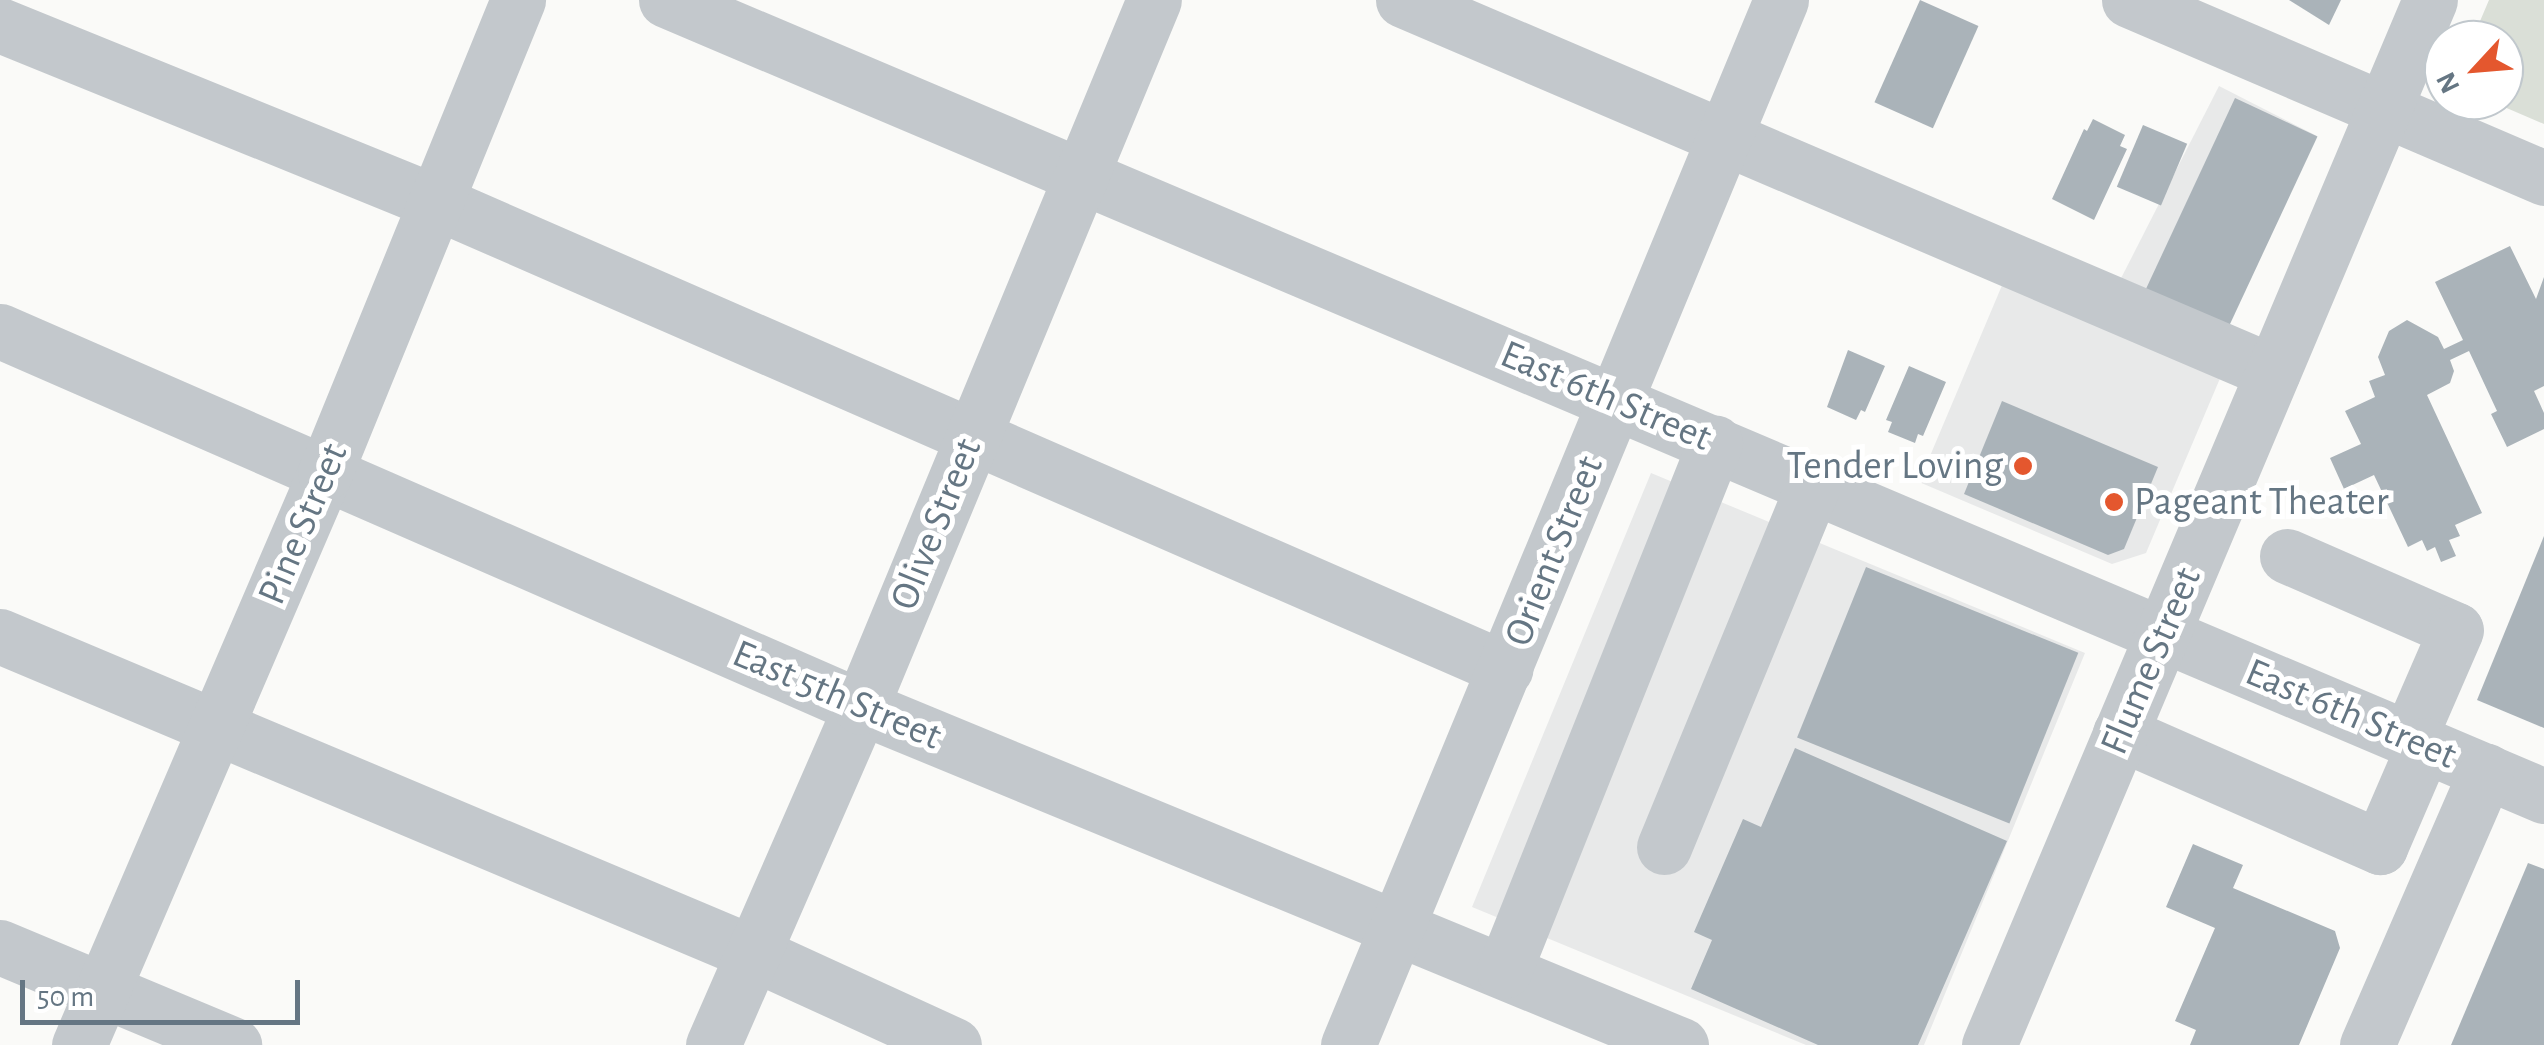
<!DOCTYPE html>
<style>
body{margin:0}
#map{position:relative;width:2544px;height:1045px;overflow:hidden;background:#fafaf8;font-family:"Alegreya Sans",sans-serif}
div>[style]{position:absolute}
.built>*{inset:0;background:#e8e9e9;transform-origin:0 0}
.green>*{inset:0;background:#dadfd7}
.building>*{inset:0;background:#aab3b9;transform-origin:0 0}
.minor>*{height:55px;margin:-27.5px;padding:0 27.5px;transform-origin:27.5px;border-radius:27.5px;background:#c3c8cc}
.dots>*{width:28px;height:28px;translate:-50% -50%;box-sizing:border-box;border:5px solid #fff;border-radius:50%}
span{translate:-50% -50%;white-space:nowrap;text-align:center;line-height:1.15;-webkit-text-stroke:10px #fff;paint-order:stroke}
.street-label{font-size:40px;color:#657683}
.poi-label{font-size:40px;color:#657683}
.right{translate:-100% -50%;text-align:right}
.left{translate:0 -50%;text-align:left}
.north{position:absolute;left:2424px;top:20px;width:100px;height:100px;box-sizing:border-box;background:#fff;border:2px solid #c1c8cd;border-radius:50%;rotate:244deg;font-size:28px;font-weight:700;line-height:40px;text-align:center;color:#657683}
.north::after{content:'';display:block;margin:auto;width:35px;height:45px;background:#e4572e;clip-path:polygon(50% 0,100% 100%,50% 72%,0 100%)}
.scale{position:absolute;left:20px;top:980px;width:280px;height:45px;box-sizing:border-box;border:5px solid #657683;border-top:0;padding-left:12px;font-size:30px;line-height:35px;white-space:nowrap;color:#657683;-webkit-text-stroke:8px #fff;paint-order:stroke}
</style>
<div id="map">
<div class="built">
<div style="left:2219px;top:86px;width:110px;height:224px;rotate:27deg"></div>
<div style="clip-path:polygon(2003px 283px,2221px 376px,2146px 553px,2112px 564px,1919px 482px)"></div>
<div style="clip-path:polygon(1651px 473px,2085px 653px,1924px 1045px,1806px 1045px,1472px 907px)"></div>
</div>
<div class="green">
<div style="clip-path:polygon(2489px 0,2544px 0,2544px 124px,2488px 100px,2504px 100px,2504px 40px,2472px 40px)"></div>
</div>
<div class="building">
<div style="left:1920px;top:0;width:64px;height:112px;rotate:24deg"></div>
<div style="clip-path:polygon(2289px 0,2341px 0,2329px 25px)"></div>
<div style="left:2235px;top:98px;width:91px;height:216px;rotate:25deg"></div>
<div style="clip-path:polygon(2093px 119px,2125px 135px,2120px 146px,2127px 149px,2094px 220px,2052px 199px,2084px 129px,2087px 131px)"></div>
<div style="left:2143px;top:125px;width:48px;height:67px;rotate:23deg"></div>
<div style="clip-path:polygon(2510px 246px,2536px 299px,2544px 277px,2544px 386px,2534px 391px,2544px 413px,2544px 429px,2507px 447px,2491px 414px,2497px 411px,2469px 351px,2450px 360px,2454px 371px,2450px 383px,2427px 395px,2482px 513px,2455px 525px,2460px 536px,2449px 540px,2456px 556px,2441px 562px,2435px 547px,2427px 551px,2422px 540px,2408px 547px,2374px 475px,2344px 489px,2330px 458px,2361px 444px,2345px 411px,2375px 397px,2369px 381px,2385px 375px,2378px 357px,2389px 331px,2407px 320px,2438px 337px,2444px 349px,2463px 340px,2435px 282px)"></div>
<div style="clip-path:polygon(1848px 350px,1885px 366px,1865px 412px,1861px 410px,1856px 420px,1827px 407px)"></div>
<div style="clip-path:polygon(1909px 366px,1946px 382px,1923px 436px,1918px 434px,1915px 443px,1888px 432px,1892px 422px,1886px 420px)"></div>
<div style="clip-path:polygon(2002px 401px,2158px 467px,2124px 549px,2108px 555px,1964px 494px)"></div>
<div style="clip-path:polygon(2544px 536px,2544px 728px,2477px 700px)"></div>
<div style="left:1866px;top:567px;width:229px;height:184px;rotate:22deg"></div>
<div style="clip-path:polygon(1795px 748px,2007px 841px,1918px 1045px,1818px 1045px,1691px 989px,1712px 940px,1694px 932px,1743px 819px,1761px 827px)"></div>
<div style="clip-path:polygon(2193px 844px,2243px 865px,2233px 888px,2335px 931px,2340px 948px,2299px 1045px,2190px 1045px,2196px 1030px,2175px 1021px,2215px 928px,2166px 907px)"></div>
<div style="clip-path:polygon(2528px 863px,2544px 869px,2544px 1045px,2451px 1045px)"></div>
</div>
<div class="minor">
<div style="left:666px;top:0;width:2040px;rotate:22.97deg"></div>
<div style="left:1403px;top:0;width:946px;rotate:23.15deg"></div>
<div style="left:2129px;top:0;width:452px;rotate:23.2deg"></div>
<div style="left:0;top:25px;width:471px;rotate:22.1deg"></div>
<div style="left:436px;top:202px;width:1167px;rotate:23.58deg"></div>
<div style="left:0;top:331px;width:940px;rotate:23.59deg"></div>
<div style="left:861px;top:707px;width:887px;rotate:22.4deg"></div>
<div style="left:2287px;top:556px;width:184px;rotate:23.6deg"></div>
<div style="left:2456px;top:630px;width:118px;rotate:113.5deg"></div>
<div style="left:0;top:636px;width:817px;rotate:22.83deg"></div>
<div style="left:753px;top:953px;width:221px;rotate:24.6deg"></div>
<div style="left:2120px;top:733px;width:284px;rotate:23.7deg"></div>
<div style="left:2380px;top:847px;width:111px;rotate:-66.7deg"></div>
<div style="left:1664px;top:847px;width:391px;rotate:-67.6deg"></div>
<div style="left:0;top:947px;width:254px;rotate:22.7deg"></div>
<div style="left:1504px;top:971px;width:569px;rotate:-68.22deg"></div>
<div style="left:79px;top:1045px;width:623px;rotate:-66.73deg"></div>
<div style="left:325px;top:473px;width:511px;rotate:-67.8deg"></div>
<div style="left:713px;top:1045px;width:369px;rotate:-66.4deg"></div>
<div style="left:861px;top:707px;width:765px;rotate:-67.49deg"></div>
<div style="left:1348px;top:1045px;width:1131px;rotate:-67.49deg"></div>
<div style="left:1989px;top:1045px;width:1134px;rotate:-67.12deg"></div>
<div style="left:2367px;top:1045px;width:299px;rotate:-66.5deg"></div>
</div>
<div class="dots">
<div style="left:2023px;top:466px;background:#e4572e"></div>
<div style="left:2114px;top:502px;background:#e4572e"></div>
</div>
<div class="street-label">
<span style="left:1606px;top:396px;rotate:23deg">East 6th Street</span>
<span style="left:303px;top:524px;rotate:-67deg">Pine Street</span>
<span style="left:936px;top:524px;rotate:-68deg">Olive Street</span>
<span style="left:1554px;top:551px;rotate:-68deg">Orient Street</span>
<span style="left:2151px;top:661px;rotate:-67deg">Flume Street</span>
<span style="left:837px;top:695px;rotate:23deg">East 5th Street</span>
<span style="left:2351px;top:714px;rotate:23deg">East 6th Street</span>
</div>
<div class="poi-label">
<span class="right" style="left:2003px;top:466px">Tender Loving</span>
<span class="left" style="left:2134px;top:502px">Pageant Theater</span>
</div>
<div class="north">N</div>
<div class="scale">50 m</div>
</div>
